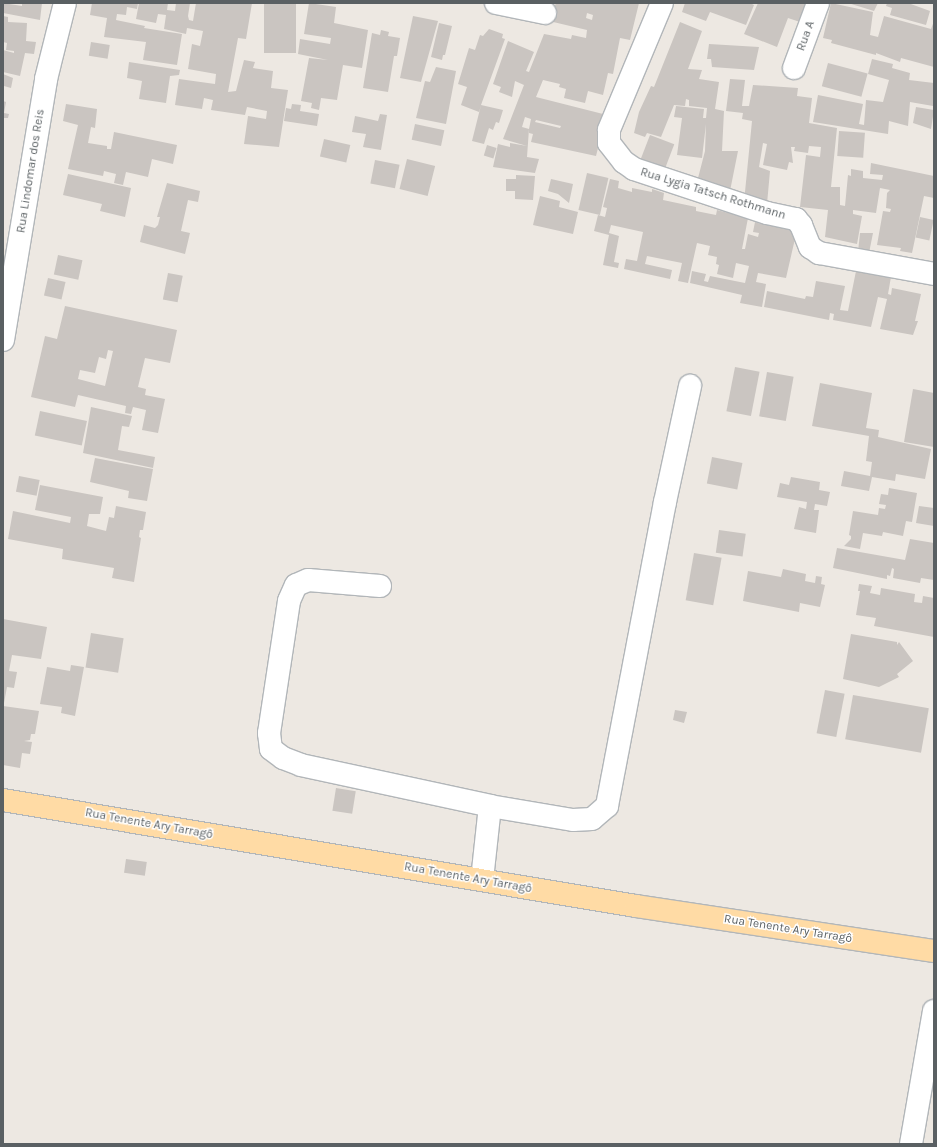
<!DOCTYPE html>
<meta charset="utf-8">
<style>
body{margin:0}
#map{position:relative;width:937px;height:1147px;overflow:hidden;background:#ede8e2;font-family:Karla,sans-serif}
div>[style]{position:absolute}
.building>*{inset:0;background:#cac5c1;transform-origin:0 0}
.roads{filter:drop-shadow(1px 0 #b2b6b9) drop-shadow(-1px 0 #b2b6b9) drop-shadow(0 1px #b2b6b9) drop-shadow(0 -1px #b2b6b9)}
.minor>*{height:22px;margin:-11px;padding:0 11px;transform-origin:11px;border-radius:11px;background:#fff}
.major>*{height:22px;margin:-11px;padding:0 11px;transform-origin:11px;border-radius:11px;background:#ffdba5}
span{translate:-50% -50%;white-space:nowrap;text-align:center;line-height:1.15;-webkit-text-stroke:3px #fff;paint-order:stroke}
.street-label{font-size:12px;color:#5a6063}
.frame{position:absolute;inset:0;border:4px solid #5a6063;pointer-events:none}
</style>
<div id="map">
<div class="building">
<div style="clip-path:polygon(3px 3px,22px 6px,22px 3px,42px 3px,40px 20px,3px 13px)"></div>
<div style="clip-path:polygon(92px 3px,138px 3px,137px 9px,127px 7px,126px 15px,117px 14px,116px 20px,145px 26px,144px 28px,182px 34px,177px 65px,143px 60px,146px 42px,104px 37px,107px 18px,90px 15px)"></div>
<div style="clip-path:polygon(139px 3px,168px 3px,167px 10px,175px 11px,176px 3px,190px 3px,188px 16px,189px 20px,193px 21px,196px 3px,252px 3px,246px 39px,238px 38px,228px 92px,236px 91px,244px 60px,255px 62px,253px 68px,273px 71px,271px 88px,288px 90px,279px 147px,244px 144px,248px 116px,266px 119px,267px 111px,247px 107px,245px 115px,211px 110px,213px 100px,204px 98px,202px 109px,175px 105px,179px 79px,215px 84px,216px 74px,188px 69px,192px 44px,200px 46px,203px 31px,187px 28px,186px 34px,164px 29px,166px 15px,158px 14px,156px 23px,136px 19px)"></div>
<div style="left:264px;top:3px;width:32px;height:50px"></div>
<div style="clip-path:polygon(309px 3px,336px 7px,334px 23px,368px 30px,362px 68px,343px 65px,337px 100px,321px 98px,319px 110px,311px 108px,312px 103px,301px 101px,309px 58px,328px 60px,298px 54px,300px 39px,330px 44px,331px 38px,304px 34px)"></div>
<div style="clip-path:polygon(evenodd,556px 3px,639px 3px,630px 40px,620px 38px,613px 74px,608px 73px,603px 95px,588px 91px,585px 103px,564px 98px,566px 89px,559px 87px,560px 84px,543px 80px,536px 97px,603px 114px,597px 135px,601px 136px,596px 156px,531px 142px,533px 134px,529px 133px,529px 129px,527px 157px,539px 159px,535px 173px,493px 167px,498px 144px,510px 147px,510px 143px,527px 146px,503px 139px,524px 85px,515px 81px,512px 97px,499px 92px,501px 87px,493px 84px,508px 41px,534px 52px,526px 71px,529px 72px,544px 34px,571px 39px,572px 35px,586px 38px,587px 30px,549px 21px,556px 3px,587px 13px,593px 15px,592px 20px,586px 18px,587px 13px,556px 3px,525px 117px,531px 119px,529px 129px,522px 127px,525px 117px,556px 3px,536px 120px,561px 126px,560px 128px,535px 122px,536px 120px)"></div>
<div style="clip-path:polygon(685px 3px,750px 3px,754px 5px,746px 25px,710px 12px,706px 21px,682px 12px)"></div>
<div style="clip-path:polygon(758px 3px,811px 3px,803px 23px,788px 18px,777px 47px,744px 34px)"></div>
<div style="clip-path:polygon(831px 3px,873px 12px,870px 35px,878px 37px,884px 16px,931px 29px,934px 21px,934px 67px,901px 58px,900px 62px,876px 53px,876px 55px,831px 43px,832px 40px,823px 38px)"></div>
<div style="clip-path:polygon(848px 3px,878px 3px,874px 11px)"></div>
<div style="clip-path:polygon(887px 3px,908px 3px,930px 11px,926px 25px,890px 15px,892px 8px,886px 6px)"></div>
<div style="clip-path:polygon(3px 16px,8px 17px,8px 22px,27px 23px,26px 41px,36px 42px,34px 54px,25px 53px,20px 76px,3px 72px,3px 50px,14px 53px,14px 51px,6px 50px,7px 43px,3px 42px)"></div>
<div style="clip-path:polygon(413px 16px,438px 21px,421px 82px,400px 78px)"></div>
<div style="clip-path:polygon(680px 22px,702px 31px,688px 69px,702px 70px,699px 79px,719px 82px,715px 109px,724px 111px,722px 151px,738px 151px,730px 191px,697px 182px,705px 151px,706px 124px,702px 158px,677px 155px,682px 118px,674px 117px,676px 106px,704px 109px,703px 118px,706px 118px,707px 108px,689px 106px,689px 100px,686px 99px,685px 106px,674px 105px,661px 137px,647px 133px,645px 137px,634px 133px,639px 112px,651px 86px,654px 87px)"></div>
<div style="clip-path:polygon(439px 23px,452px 26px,445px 55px,443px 55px,442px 60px,431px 57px)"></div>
<div style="clip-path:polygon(489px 29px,503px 34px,502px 38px,505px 39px,481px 105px,503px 110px,499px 123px,496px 122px,493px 130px,489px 128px,484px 144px,472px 141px,481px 105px,479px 112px,461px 105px,467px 87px,458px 84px,469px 48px,475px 50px,480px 35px,483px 36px)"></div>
<div style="clip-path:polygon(381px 30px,389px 32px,388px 36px,400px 38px,397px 56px,394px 56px,388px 92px,363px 88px,372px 33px,380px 35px)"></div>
<div style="left:91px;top:42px;width:19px;height:14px;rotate:9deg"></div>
<div style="clip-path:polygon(709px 44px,759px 47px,754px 70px,712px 67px,711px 59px,707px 59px)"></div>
<div style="clip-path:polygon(872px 59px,893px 64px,892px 68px,910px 73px,909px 80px,934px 83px,933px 106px,910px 102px,908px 126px,889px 121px,888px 134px,813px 122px,818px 95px,863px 104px,859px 124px,864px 125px,866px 100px,883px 102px,889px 80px,868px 74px)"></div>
<div style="clip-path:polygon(129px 62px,180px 70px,179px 75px,170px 76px,166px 103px,139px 99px,142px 81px,127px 78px)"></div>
<div style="left:828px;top:63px;width:41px;height:24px;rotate:15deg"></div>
<div style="clip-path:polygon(436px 67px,456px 71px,446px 124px,416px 118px,425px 81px,430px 82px)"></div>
<div style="clip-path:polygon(3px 74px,13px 78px,11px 88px,4px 86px,3px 90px)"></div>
<div style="clip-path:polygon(730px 79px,745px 80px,742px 106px,749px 106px,753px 85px,798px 88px,797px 96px,812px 98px,809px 123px,837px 128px,831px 187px,840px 187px,840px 205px,845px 206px,848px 175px,851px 176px,851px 169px,863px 171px,863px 178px,882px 180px,883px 175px,870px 174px,871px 163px,934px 176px,934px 198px,924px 196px,912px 253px,900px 251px,901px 248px,877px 245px,883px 211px,890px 212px,891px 209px,886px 208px,887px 193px,890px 190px,880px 188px,876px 213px,853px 210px,853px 214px,862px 216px,857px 244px,825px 237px,828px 210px,800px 207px,806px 155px,820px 157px,821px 147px,809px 146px,808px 153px,794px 151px,795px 147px,791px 147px,793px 163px,789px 162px,787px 170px,763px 165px,767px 144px,763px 143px,759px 167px,770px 171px,767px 204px,744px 202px,752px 121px,742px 119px,743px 113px,726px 111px)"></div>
<div style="clip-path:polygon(3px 101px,6px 102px,4px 113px,9px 114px,8px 118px,3px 118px)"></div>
<div style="clip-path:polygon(66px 104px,97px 109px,95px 128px,91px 127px,88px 143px,107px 146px,107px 149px,111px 149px,114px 132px,177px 145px,173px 164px,152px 159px,148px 177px,126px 172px,123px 185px,114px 183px,116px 174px,104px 171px,103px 176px,68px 169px,78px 125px,63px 121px)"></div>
<div style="clip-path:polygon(292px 104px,301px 105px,300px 111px,319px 114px,317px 126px,284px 121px,286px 108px,291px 109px)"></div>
<div style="clip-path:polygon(916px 107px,934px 110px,931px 129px,913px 123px)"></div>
<div style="clip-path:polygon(380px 114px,387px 115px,381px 150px,363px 147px,366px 134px,352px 132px,355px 116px,378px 121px)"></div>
<div style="left:415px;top:124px;width:30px;height:16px;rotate:12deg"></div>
<div style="left:839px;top:131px;width:26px;height:25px;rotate:4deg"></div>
<div style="left:650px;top:135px;width:26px;height:29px;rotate:21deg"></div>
<div style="left:324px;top:139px;width:27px;height:18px;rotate:13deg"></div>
<div style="left:487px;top:145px;width:10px;height:11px;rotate:17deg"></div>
<div style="left:407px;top:159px;width:29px;height:31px;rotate:14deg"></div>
<div style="left:375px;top:160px;width:25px;height:24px;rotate:11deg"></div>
<div style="left:587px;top:173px;width:22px;height:38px;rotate:13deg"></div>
<div style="clip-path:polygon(68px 174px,131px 188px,125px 217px,100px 211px,102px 204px,63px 195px)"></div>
<div style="clip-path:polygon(516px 175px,535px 176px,533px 200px,515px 199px,515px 191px,506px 191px,506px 179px,516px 179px)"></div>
<div style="clip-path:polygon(551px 179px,573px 184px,569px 203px,558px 194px,548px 191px)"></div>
<div style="clip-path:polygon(610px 179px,619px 181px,618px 188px,632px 192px,632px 188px,652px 192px,652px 189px,664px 193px,663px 200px,696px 207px,696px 211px,716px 215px,717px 210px,748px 218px,742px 249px,745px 249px,748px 234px,758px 237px,759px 233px,753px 232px,755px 222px,761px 224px,761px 221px,797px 230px,786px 278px,758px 273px,756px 282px,766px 284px,762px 307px,740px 303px,742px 295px,690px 283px,692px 271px,706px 274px,704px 281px,708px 282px,710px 276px,745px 283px,749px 266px,736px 263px,733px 278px,717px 274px,719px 265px,716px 264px,717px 257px,708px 255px,710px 246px,697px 243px,688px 283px,678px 281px,682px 263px,647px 256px,645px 264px,672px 270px,670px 279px,624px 269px,626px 259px,637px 261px,643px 232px,611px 225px,609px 233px,619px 236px,614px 262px,619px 263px,618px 268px,603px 265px,609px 235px,594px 231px,598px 215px,605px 217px,607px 208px,603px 207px)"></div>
<div style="clip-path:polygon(167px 183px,200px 191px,198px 202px,188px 200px,181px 231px,190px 233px,185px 254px,140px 242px,144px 225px,155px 228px,158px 225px,160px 217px,157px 217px)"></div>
<div style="clip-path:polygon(540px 196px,560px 201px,559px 207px,578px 212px,573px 234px,533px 225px)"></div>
<div style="left:920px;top:217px;width:14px;height:21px;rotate:12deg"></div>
<div style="clip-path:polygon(860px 233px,873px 233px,869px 253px,858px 252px)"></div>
<div style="left:58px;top:255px;width:25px;height:20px;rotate:12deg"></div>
<div style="clip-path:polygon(856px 271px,891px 277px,888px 294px,891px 295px,892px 288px,921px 294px,915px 321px,918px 321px,913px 335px,880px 329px,887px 299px,878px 297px,871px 327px,833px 320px,834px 314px,830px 313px,829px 320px,764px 307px,767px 291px,805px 299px,806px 296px,813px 297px,816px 281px,845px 286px,840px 310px,848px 311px)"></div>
<div style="left:168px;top:273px;width:15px;height:27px;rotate:11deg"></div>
<div style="left:48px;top:278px;width:18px;height:18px;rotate:13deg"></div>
<div style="clip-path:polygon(evenodd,65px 306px,177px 330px,170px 363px,145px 358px,138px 387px,146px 389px,145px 395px,165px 399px,158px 433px,142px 430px,146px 410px,133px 407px,131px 414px,125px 413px,126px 406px,78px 395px,75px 407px,31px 397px,45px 336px,57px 339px,65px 306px,108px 350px,113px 351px,105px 386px,78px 379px,80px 370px,95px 373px,99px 357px,106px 359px,108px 350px)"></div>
<div style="left:735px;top:367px;width:25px;height:45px;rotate:11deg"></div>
<div style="left:767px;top:372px;width:27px;height:45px;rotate:10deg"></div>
<div style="clip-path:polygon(820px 383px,872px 393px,866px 428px,879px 430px,878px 437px,931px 449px,925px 479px,896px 474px,895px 481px,872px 477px,869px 491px,841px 486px,844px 471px,870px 476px,872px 462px,866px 461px,869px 436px,812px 426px)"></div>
<div style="clip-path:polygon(913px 389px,934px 393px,934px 447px,904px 442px)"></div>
<div style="clip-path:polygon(91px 407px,132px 416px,129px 427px,122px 426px,118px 450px,155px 457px,153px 468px,83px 453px)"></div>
<div style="left:40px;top:411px;width:48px;height:25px;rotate:12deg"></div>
<div style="left:712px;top:457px;width:31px;height:27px;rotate:11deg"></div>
<div style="clip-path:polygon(95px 458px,153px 469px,147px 501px,128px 498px,129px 491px,90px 482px)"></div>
<div style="left:19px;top:476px;width:21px;height:16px;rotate:11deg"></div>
<div style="clip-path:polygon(791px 477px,820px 482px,819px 490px,830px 492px,827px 506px,815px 504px,814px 510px,819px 510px,816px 533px,794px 529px,799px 507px,806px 509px,807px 502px,777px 497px,780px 483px,789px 485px)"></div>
<div style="clip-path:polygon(40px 485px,103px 497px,100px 514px,89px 514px,87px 526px,106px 531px,109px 517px,114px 518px,116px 506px,146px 512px,143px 530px,140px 530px,139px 537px,141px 538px,134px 582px,112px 578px,114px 568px,62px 559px,63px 549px,8px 539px,13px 511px,70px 523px,71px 517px,35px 510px)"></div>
<div style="clip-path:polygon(889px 488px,917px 493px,912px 522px,906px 521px,903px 536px,883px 532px,882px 536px,863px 533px,860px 549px,844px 546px,851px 539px,851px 536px,849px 535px,853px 511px,878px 515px,879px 508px,885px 509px,886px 505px,879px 504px,881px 494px,888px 495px)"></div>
<div style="clip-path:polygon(919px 506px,934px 508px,934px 526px,916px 523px)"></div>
<div style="left:719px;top:530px;width:27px;height:23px;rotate:8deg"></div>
<div style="clip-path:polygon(910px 539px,934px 543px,934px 580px,921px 578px,920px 583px,893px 578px,894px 569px,892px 568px,890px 576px,887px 575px,887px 579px,833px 568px,837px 548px,905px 560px)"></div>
<div style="left:694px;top:553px;width:28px;height:48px;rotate:10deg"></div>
<div style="clip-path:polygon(783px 569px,806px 574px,805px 581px,815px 583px,816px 576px,822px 577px,821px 584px,825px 585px,820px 607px,800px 603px,799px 612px,743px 601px,748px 571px,781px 577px)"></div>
<div style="clip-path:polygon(859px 584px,872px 586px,870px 593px,880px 595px,881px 588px,915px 594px,914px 602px,922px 603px,923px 596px,934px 598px,934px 637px,874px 626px,876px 618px,856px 615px,860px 591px,858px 591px)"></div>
<div style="clip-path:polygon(3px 619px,47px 627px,41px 659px,12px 655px,9px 671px,17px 672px,14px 688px,7px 687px,4px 703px)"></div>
<div style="left:91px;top:633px;width:33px;height:35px;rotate:9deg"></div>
<div style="clip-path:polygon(851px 634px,897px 642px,897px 645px,899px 642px,913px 661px,897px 674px,899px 677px,879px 687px,843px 679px)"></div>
<div style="clip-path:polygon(71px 665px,84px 667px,75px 716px,61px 713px,62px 707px,40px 704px,47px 667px,70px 671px)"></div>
<div style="left:825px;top:690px;width:20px;height:44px;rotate:11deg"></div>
<div style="left:853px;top:695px;width:77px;height:45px;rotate:10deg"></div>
<div style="clip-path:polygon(3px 706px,39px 711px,35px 734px,31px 734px,30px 740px,24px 741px,32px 742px,30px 754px,22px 753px,20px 768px,3px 765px)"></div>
<div style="clip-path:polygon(675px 710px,687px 712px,684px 723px,673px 720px)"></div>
<div style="left:336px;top:788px;width:20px;height:23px;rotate:9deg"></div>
<div style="left:126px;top:859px;width:21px;height:14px;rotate:8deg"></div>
</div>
<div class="roads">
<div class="minor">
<div style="left:496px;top:3px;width:50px;rotate:11.5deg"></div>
<div style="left:662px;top:3px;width:138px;rotate:112.7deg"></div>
<div style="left:609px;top:130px;width:13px;rotate:90deg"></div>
<div style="left:609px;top:143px;width:24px;rotate:52deg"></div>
<div style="left:624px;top:162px;width:12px;rotate:35deg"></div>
<div style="left:634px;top:169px;width:140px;rotate:18.3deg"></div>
<div style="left:767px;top:213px;width:30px;rotate:12deg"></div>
<div style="left:796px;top:219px;width:8px;rotate:50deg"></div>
<div style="left:801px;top:225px;width:24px;rotate:68deg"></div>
<div style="left:810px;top:247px;width:11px;rotate:34deg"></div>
<div style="left:819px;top:253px;width:117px;rotate:10.3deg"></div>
<div style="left:794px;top:68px;width:69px;rotate:-69.7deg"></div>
<div style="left:3px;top:340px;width:265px;rotate:-80.6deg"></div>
<div style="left:46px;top:79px;width:78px;rotate:-76deg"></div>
<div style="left:380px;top:586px;width:72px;rotate:-175.2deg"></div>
<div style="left:308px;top:580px;width:13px;rotate:157deg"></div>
<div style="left:296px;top:585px;width:17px;rotate:114deg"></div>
<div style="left:289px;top:601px;width:134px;rotate:98.6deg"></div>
<div style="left:269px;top:733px;width:16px;rotate:83deg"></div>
<div style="left:271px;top:749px;width:15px;rotate:37deg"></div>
<div style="left:283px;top:758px;width:19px;rotate:21deg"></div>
<div style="left:301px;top:765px;width:193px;rotate:12.2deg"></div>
<div style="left:490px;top:806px;width:74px;rotate:96.2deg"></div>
<div style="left:490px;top:806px;width:84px;rotate:9.6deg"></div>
<div style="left:573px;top:820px;width:19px;rotate:-3deg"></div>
<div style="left:592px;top:819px;width:20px;rotate:-41deg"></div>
<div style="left:607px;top:806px;width:309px;rotate:-79.2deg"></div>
<div style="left:665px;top:502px;width:119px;rotate:-77.8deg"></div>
<div style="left:911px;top:1144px;width:135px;rotate:-80.2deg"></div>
</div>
<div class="major">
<div style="left:3px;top:800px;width:642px;rotate:9.51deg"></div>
<div style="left:636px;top:906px;width:301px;rotate:8.6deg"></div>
</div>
</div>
<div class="street-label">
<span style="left:806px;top:36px;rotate:-70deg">Rua A</span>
<span style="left:31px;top:171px;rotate:-81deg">Rua Lindomar dos Reis</span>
<span style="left:713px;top:194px;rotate:17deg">Rua Lygia Tatsch Rothmann</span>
<span style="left:149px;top:824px;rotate:10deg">Rua Tenente Ary Tarragô</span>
<span style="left:468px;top:878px;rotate:10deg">Rua Tenente Ary Tarragô</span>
<span style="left:788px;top:929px;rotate:9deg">Rua Tenente Ary Tarragô</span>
</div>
<div class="frame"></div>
</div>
